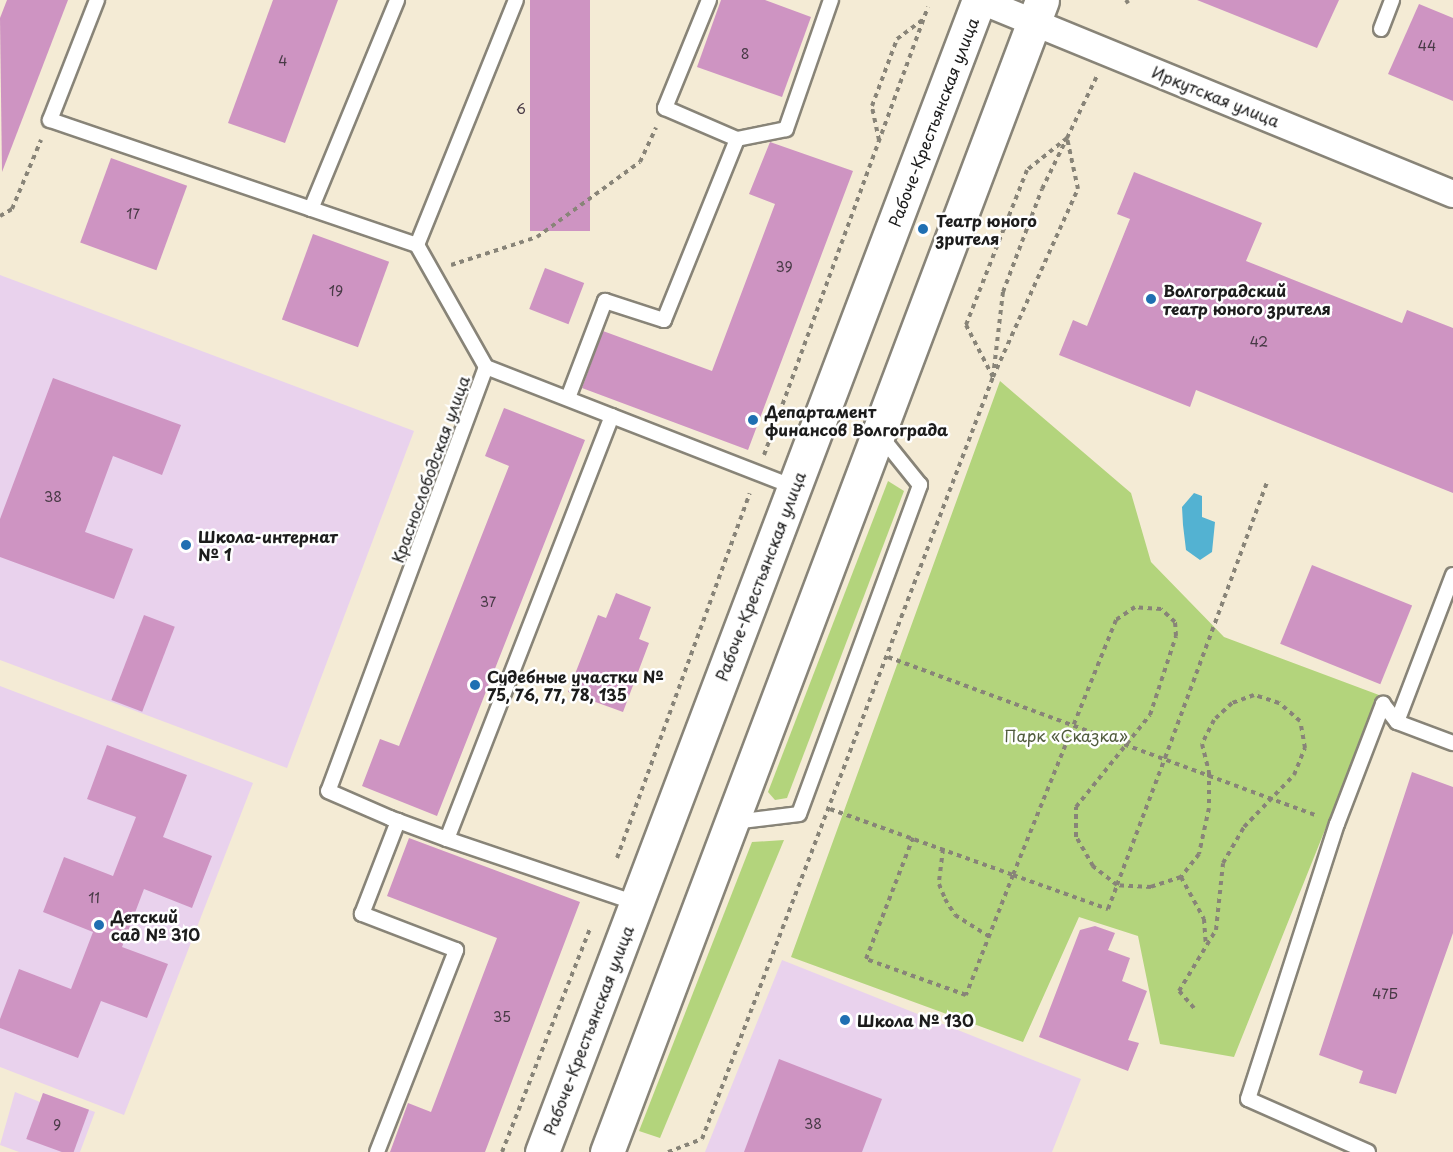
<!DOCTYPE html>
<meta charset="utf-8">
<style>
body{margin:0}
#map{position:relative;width:1453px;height:1152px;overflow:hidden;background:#f4ebd5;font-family:"Playpen Sans",sans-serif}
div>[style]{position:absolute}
.built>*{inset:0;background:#e9d2ed}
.green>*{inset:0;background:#b3d47c}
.water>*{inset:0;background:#53b2d2}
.building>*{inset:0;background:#ce94c2;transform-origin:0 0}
.path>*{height:4px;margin-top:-2px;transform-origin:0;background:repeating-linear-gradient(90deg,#888478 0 4.5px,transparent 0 9px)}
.roads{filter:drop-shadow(2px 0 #888478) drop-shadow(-2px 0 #888478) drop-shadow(0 2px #888478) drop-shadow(0 -2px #888478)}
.service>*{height:14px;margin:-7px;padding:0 7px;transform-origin:7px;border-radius:7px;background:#fff}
.minor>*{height:26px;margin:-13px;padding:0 13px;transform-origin:13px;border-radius:13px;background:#fff}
.primary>*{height:33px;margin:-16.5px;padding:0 16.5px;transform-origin:16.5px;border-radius:16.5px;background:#fff}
.dots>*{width:16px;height:16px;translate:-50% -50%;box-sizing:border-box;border:3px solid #fff;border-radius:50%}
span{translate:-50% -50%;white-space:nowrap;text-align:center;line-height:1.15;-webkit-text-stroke:5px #fff;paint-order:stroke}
.number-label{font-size:14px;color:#483a46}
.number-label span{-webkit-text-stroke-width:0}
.street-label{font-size:16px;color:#1c1c1c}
.poi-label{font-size:16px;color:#1c1c1c;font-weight:700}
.left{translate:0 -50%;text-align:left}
.park-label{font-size:16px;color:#515c3e}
</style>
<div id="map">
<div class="built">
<div style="clip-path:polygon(0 275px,414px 431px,287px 768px,0 660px)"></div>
<div style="clip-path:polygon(0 686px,253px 783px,124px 1115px,0 1067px)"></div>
<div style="clip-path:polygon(782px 960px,1081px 1079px,1052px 1152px,705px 1152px)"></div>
<div style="clip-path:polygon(15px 1092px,40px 1102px,43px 1093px,95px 1112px,80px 1152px,19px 1152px,0 1145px)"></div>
</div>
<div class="green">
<div style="clip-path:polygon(1000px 381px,1131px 493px,1151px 562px,1224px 637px,1379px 695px,1234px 1057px,1160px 1044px,1138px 936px,1079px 917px,1023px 1042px,791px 957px)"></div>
<div style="clip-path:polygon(888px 481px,904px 491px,787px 798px,775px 800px,768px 792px)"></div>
<div style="clip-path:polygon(784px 840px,660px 1138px,639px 1131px,752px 842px)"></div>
</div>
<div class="water">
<div style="clip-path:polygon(1194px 493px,1202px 496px,1202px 517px,1215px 522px,1212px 552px,1200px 560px,1186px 550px,1183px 525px,1182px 507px)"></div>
</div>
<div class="building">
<div style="clip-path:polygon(7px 0,68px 0,2px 172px,0 18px)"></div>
<div style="clip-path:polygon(273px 0,338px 0,285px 143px,228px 123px)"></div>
<div style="left:530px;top:0;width:60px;height:231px"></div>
<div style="clip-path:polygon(721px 0,765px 0,811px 17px,782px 97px,697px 67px)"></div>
<div style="clip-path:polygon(1197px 0,1339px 0,1317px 48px)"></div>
<div style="clip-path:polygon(1419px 4px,1453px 18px,1453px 101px,1388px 74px)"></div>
<div style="clip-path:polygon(770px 142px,853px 171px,748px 450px,582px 388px,603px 331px,712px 371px,775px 204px,749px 194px)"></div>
<div style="left:111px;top:158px;width:81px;height:90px;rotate:20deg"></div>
<div style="clip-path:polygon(1134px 172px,1262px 223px,1246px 261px,1402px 323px,1407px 310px,1453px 328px,1453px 493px,1196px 390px,1190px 407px,1059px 355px,1073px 320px,1087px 326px,1130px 219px,1117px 214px)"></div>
<div style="left:313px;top:234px;width:81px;height:91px;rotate:20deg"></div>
<div style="left:545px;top:268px;width:42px;height:44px;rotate:21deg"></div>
<div style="clip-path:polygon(53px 378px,181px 425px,162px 475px,113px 456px,85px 532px,133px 549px,114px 599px,0 557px,0 519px)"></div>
<div style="clip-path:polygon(504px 408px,585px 440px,437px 816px,362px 786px,380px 739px,399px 746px,509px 466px,485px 456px)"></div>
<div style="left:1312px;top:565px;width:108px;height:85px;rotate:22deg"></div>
<div style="clip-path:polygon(616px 593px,651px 607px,639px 639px,649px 643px,623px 712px,568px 692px,598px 615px,606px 618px)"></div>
<div style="left:144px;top:615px;width:33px;height:91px;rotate:21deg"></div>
<div style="clip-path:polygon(107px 745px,187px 775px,163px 837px,212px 856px,192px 908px,144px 889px,122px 947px,168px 964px,147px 1018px,101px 1001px,78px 1058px,0 1028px,0 1019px,19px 969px,71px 989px,93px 932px,43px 912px,64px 857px,113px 876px,136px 817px,87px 799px)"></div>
<div style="clip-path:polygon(1412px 772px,1453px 787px,1453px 933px,1396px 1094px,1359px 1083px,1363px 1071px,1319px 1055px)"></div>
<div style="clip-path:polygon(409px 838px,580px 902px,485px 1152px,390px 1152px,408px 1103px,431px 1112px,497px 938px,387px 896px)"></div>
<div style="clip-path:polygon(1095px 926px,1115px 933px,1108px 950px,1130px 958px,1122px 981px,1147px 991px,1128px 1040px,1139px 1043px,1128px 1071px,1039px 1037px,1080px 930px)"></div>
<div style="clip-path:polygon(779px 1059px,882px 1099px,862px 1152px,744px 1152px)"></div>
<div style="left:43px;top:1093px;width:49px;height:49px;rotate:20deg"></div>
</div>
<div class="path">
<div style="left:1126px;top:0;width:4px;rotate:56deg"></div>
<div style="left:879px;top:140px;width:35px;rotate:-102deg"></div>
<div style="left:872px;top:106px;width:72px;rotate:-69.5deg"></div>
<div style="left:897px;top:39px;width:34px;rotate:-37deg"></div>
<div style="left:0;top:216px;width:14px;rotate:-30deg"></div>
<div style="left:12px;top:209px;width:75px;rotate:-67.2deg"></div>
<div style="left:451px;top:265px;width:90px;rotate:-18deg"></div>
<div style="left:537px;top:237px;width:127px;rotate:-36.1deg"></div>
<div style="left:640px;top:162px;width:38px;rotate:-65deg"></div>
<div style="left:764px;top:455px;width:477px;rotate:-69.9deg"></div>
<div style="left:888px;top:657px;width:458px;rotate:20.3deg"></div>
<div style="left:830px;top:809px;width:195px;rotate:19.8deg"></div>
<div style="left:1013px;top:875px;width:129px;rotate:111.4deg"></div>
<div style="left:966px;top:995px;width:106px;rotate:-160.2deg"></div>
<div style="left:866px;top:959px;width:130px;rotate:-68.8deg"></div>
<div style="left:943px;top:849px;width:35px;rotate:97deg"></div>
<div style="left:939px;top:884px;width:16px;rotate:68deg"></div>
<div style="left:945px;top:899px;width:19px;rotate:58deg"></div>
<div style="left:955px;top:915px;width:41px;rotate:32.2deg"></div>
<div style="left:617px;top:858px;width:388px;rotate:-70deg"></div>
<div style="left:1181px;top:877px;width:48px;rotate:61.3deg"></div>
<div style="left:1204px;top:919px;width:26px;rotate:86deg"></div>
<div style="left:1194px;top:1008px;width:23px;rotate:-131deg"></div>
<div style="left:1179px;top:991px;width:71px;rotate:-58.8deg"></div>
<div style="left:1216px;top:930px;width:67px;rotate:-84deg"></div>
<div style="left:1223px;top:863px;width:42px;rotate:-59.7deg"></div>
<div style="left:1244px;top:827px;width:72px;rotate:-46.1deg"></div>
<div style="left:1294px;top:775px;width:29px;rotate:-68deg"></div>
<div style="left:1305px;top:748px;width:27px;rotate:-100deg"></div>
<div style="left:1300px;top:721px;width:28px;rotate:-139deg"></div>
<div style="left:1279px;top:703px;width:26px;rotate:-162deg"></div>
<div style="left:1254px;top:695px;width:23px;rotate:160deg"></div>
<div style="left:1232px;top:703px;width:25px;rotate:137deg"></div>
<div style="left:1214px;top:720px;width:27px;rotate:117deg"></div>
<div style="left:1202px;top:744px;width:29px;rotate:76deg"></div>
<div style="left:1209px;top:772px;width:36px;rotate:90deg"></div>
<div style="left:1209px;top:808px;width:47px;rotate:102.3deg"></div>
<div style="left:1199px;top:854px;width:29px;rotate:128deg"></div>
<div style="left:1181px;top:877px;width:32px;rotate:162deg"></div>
<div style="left:1151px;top:887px;width:34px;rotate:-177deg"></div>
<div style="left:1117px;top:885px;width:31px;rotate:-142deg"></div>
<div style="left:1093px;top:866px;width:34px;rotate:-120deg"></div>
<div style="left:1076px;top:837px;width:30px;rotate:-90deg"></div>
<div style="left:1076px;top:807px;width:118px;rotate:-51.2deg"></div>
<div style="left:1150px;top:715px;width:83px;rotate:-71.8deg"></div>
<div style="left:1176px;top:636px;width:14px;rotate:-94deg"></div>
<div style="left:1175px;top:622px;width:19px;rotate:-137deg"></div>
<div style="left:1161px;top:609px;width:26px;rotate:-176deg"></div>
<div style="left:1135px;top:607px;width:23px;rotate:146deg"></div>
<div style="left:1116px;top:620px;width:275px;rotate:112deg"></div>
<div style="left:1013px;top:875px;width:101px;rotate:19.7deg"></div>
<div style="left:1108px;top:909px;width:26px;rotate:-69deg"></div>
<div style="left:1117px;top:885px;width:136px;rotate:-69.3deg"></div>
<div style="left:1165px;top:758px;width:294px;rotate:-69.7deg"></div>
<div style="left:502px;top:1152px;width:240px;rotate:-68.5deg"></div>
<div style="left:668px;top:1152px;width:36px;rotate:-21deg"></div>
<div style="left:702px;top:1139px;width:816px;rotate:-69.1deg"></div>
<div style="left:993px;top:377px;width:206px;rotate:-65.7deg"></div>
<div style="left:1078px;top:189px;width:52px;rotate:-102.2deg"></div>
<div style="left:1067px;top:138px;width:51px;rotate:141.3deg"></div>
<div style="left:1027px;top:170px;width:167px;rotate:111.5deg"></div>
<div style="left:966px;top:325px;width:59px;rotate:62.6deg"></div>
<div style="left:993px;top:377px;width:86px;rotate:-83.3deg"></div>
<div style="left:1003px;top:292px;width:110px;rotate:-69.3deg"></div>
<div style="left:1042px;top:189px;width:57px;rotate:-63.9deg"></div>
<div style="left:1067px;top:138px;width:69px;rotate:-64.2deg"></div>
</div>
<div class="roads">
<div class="service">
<div style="left:97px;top:0;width:129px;rotate:111.4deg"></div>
<div style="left:50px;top:120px;width:388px;rotate:18.8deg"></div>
<div style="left:417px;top:245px;width:140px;rotate:60.5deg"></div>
<div style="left:709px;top:0;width:117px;rotate:112.2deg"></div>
<div style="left:665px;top:108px;width:78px;rotate:23.3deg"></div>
<div style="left:1381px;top:29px;width:31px;rotate:-69deg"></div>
<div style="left:311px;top:209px;width:226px;rotate:-67.6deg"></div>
<div style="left:417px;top:245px;width:264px;rotate:-68deg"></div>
<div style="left:486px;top:367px;width:452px;rotate:110.4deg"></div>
<div style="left:328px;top:791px;width:68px;rotate:23.5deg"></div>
<div style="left:390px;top:818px;width:61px;rotate:20.2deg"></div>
<div style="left:447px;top:839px;width:454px;rotate:-68.7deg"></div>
<div style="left:486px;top:367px;width:331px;rotate:21.3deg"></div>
<div style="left:568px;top:398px;width:104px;rotate:-69.1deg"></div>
<div style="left:605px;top:301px;width:62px;rotate:17.9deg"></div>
<div style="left:664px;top:320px;width:195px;rotate:-68deg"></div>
<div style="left:737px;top:139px;width:50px;rotate:-11.5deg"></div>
<div style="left:786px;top:129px;width:137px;rotate:-70.8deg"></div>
<div style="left:1453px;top:575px;width:157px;rotate:110.9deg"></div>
<div style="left:1397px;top:722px;width:60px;rotate:20.6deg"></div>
<div style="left:734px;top:822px;width:65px;rotate:-7deg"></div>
<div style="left:799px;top:814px;width:351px;rotate:-69.8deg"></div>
<div style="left:920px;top:485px;width:65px;rotate:-128.8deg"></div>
<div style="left:447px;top:839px;width:200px;rotate:18.7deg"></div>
<div style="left:377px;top:1152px;width:217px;rotate:-68.6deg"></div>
<div style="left:456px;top:950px;width:101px;rotate:-159deg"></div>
<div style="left:362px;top:914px;width:100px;rotate:-68.8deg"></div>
<div style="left:1368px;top:1152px;width:131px;rotate:-156.2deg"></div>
<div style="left:1248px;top:1099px;width:289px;rotate:-72.1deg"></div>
<div style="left:1337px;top:824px;width:129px;rotate:-69deg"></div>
<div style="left:1383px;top:704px;width:23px;rotate:52deg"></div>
</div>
<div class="minor">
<div style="left:979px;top:0;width:512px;rotate:22.26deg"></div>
</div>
<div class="primary">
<div style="left:542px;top:1152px;width:1232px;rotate:-69.23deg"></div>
<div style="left:607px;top:1152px;width:1231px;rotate:-69.31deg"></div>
</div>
</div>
<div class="dots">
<div style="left:923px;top:229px;background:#1f6fb2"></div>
<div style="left:1151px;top:299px;background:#1f6fb2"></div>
<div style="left:753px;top:420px;background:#1f6fb2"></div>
<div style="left:186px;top:545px;background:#1f6fb2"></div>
<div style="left:475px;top:685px;background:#1f6fb2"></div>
<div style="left:99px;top:925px;background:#1f6fb2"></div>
<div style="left:845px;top:1020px;background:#1f6fb2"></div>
</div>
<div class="number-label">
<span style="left:1427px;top:46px">44</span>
<span style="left:745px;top:54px">8</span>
<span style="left:283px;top:61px">4</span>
<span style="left:521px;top:109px">6</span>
<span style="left:133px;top:214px">17</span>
<span style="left:784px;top:267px">39</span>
<span style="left:336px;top:291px">19</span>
<span style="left:1259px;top:342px">42</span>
<span style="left:53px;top:497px">38</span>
<span style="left:488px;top:602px">37</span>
<span style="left:94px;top:898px">11</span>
<span style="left:1385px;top:994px">47Б</span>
<span style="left:502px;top:1017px">35</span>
<span style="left:813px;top:1124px">38</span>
<span style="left:57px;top:1125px">9</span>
</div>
<div class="street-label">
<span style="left:1216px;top:96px;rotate:22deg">Иркутская улица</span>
<span style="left:933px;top:122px;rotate:-69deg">Рабоче-Крестьянская улица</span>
<span style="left:430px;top:469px;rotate:-70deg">Краснослободская улица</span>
<span style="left:760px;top:576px;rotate:-69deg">Рабоче-Крестьянская улица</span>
<span style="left:588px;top:1030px;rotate:-69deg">Рабоче-Крестьянская улица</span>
</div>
<div class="poi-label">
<span class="left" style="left:936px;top:229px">Театр юного<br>зрителя</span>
<span class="left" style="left:1163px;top:299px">Волгоградский<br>театр юного зрителя</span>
<span class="left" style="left:765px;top:420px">Департамент<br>финансов Волгограда</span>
<span class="left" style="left:198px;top:545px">Школа-интернат<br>№ 1</span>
<span class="left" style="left:487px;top:685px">Судебные участки №<br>75, 76, 77, 78, 135</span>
<span class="left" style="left:111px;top:925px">Детский<br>сад № 310</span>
<span class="left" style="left:857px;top:1020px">Школа № 130</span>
</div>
<div class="park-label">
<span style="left:1066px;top:735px">Парк «Сказка»</span>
</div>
</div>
